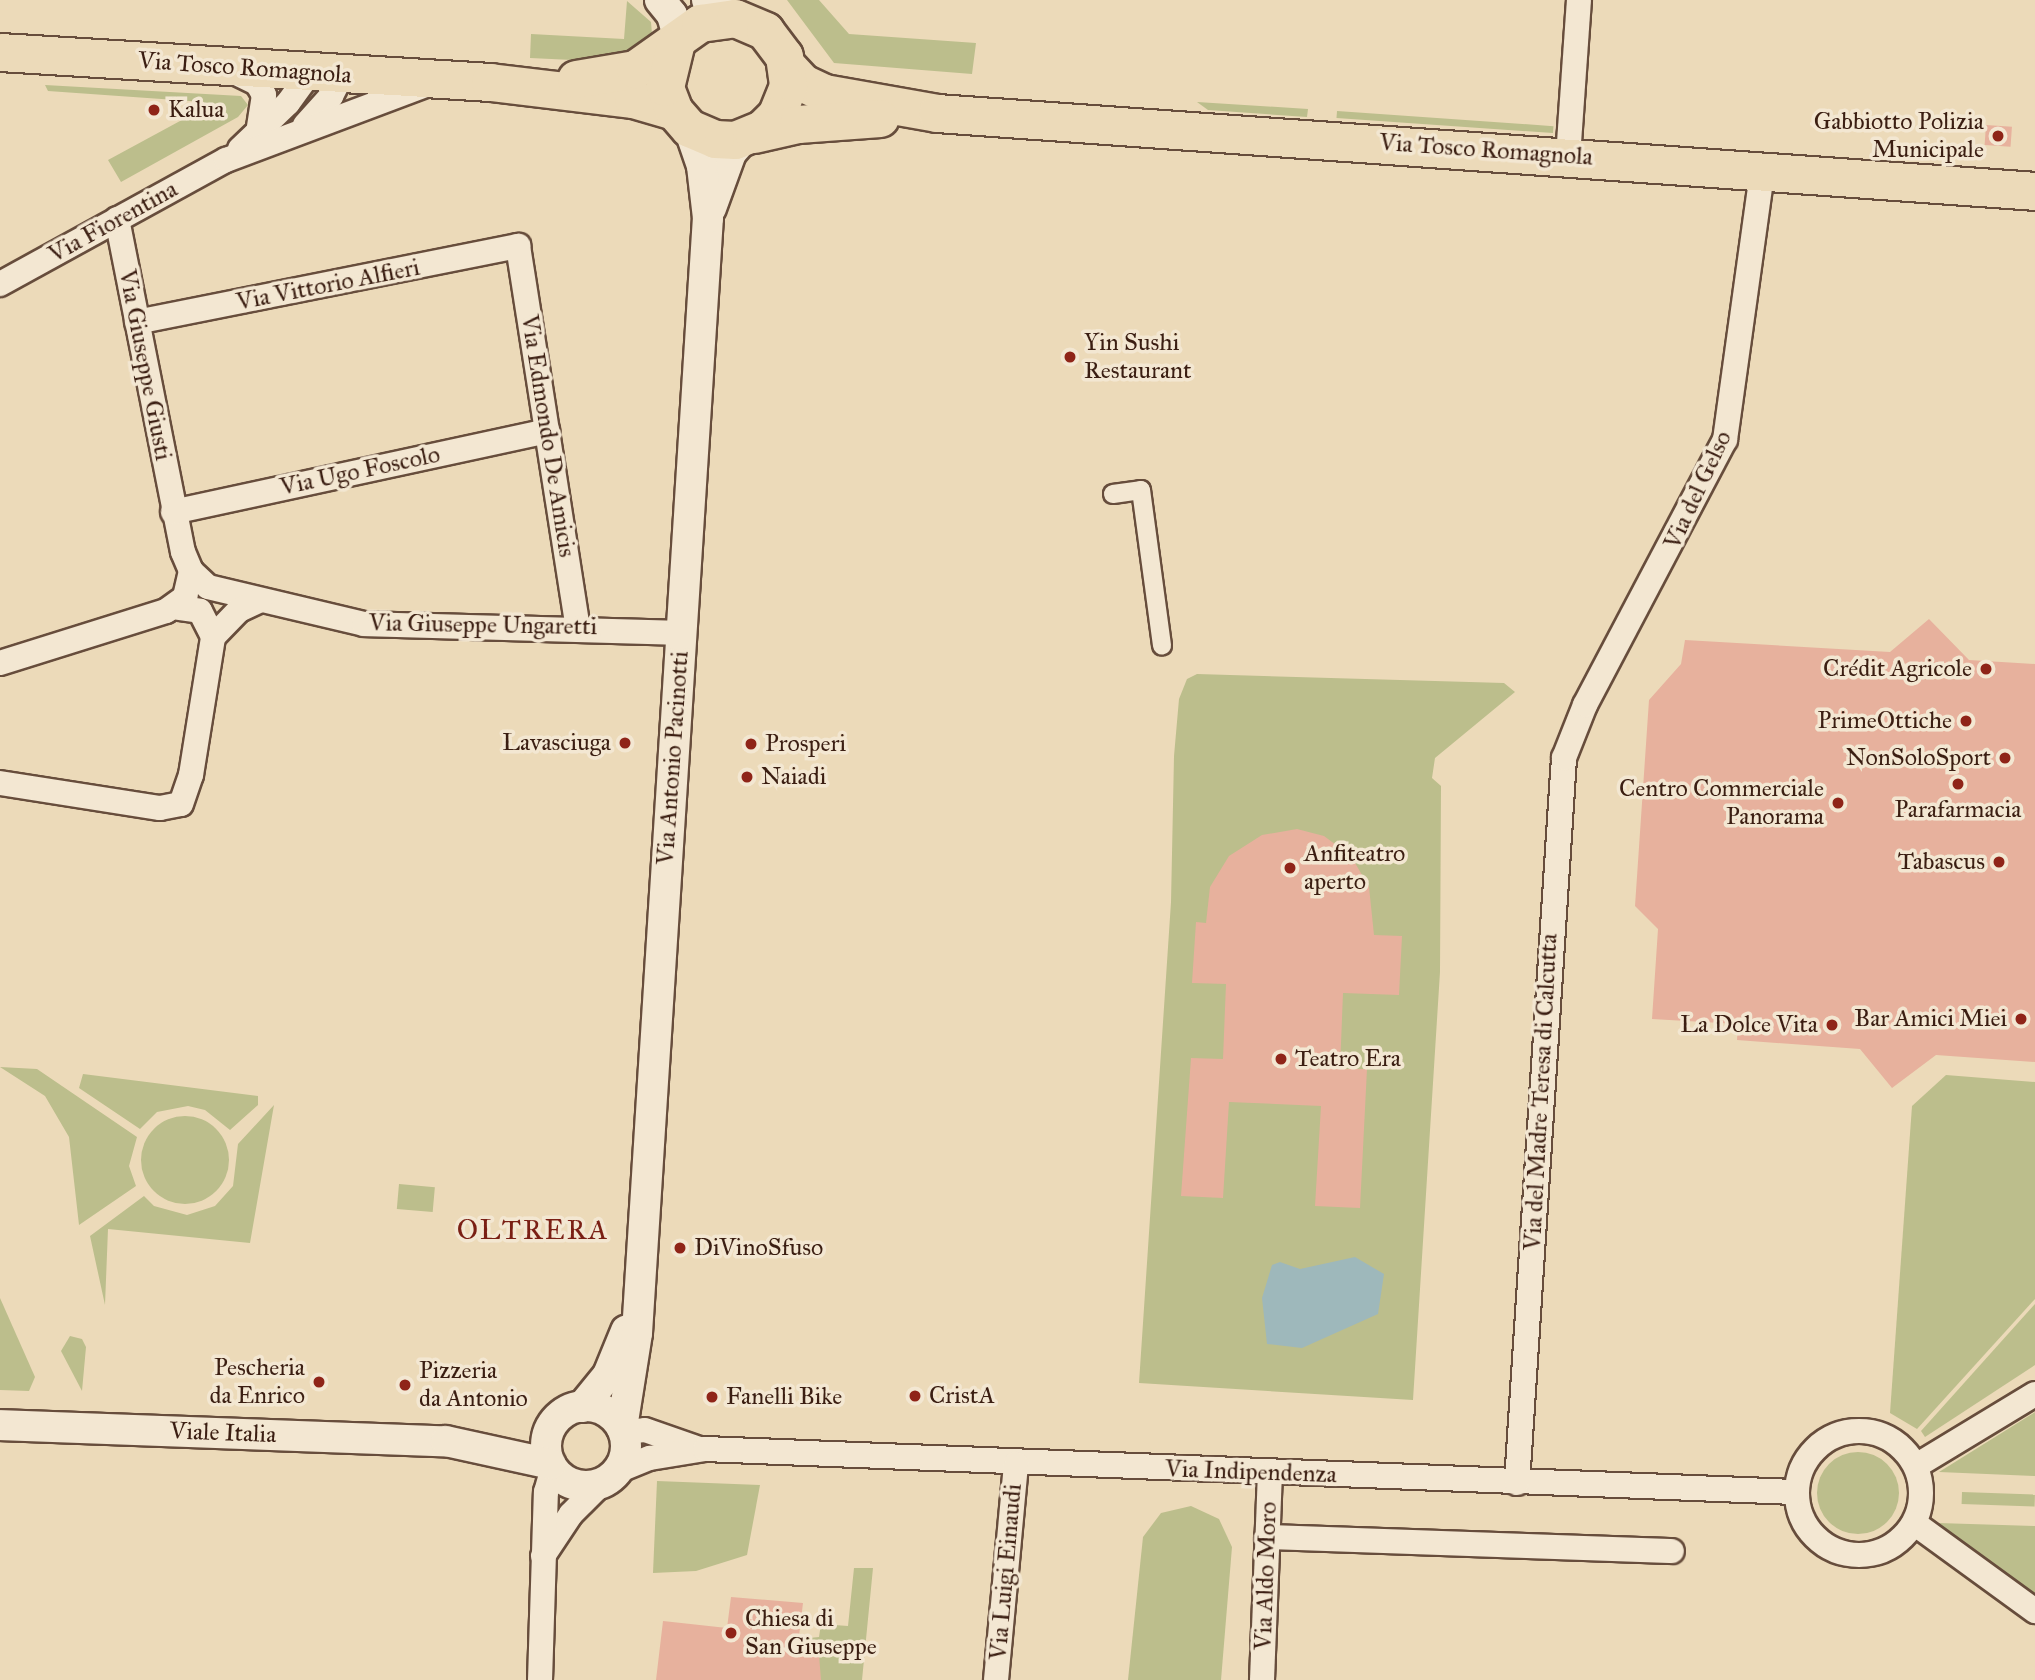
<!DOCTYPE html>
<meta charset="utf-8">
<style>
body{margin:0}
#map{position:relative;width:2035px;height:1680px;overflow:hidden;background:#ecdab9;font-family:"IM FELL Great Primer",serif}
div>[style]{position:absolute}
.green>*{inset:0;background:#bcbe8c;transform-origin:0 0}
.round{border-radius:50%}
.water>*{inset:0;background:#9eb8bb}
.building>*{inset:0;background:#e7b19d;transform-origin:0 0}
.roads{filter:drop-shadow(2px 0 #674d3c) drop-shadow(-2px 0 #674d3c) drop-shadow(0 2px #674d3c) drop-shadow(0 -2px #674d3c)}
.pedestrian>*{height:18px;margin:-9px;padding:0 9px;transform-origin:9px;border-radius:9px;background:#f3e7d2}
.minor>*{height:24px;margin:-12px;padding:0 12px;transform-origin:12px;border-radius:12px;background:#f3e7d2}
.minor>.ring{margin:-12px;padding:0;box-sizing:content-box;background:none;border:24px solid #f3e7d2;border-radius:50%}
.tertiary>*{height:30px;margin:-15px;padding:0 15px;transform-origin:15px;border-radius:15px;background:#f3e7d2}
.tertiary>.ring{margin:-15px;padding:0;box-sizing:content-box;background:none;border:30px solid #f3e7d2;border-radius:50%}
.primary>*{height:37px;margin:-18.5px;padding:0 18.5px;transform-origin:18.5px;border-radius:18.5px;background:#ecdab9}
.dots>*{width:19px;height:19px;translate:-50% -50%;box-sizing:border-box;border:4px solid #f3e7d2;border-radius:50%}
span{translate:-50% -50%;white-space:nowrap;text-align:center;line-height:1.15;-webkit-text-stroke:7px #f3e7d2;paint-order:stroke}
.street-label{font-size:24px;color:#3b1e12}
.poi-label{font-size:24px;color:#3b1e12}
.left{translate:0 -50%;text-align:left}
.right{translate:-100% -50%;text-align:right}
.quarter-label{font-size:28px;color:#7a1f14;letter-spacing:2px}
</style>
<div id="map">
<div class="green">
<div style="clip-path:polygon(787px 0,819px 0,849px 34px,976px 43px,972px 74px,834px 63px)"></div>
<div style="clip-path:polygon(627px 1px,651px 22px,652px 34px,632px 52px,594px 61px,530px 58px,531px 34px,624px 39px)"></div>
<div style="clip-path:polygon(45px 85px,241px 96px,248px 105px,238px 117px,121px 182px,108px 160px,204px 108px,204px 102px,48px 91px)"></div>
<div style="clip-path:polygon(1197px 102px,1308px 109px,1307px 117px,1208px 110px)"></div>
<div style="left:1337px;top:111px;width:217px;height:7px;rotate:4deg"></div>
<div style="clip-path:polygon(1197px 674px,1504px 683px,1515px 692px,1435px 758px,1432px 778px,1441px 786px,1440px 972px,1413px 1400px,1139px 1383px,1171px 902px,1174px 756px,1179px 699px,1187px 679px)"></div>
<div style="clip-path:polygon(0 1067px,37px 1069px,137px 1137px,129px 1166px,136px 1186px,79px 1225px,69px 1137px,45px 1096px)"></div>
<div style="clip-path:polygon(83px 1074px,258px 1096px,258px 1105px,230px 1130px,205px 1110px,188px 1106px,157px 1112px,140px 1129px,79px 1088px)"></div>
<div style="clip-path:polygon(1946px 1075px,2035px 1082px,2035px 1299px,1917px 1429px,1890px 1413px,1912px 1106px)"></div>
<div style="clip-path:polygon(274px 1105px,250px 1243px,108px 1229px,105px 1305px,90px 1236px,144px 1196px,154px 1206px,187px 1215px,215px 1206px,233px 1186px,238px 1144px)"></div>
<div class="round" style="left:141px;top:1116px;width:88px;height:88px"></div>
<div style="left:399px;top:1184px;width:36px;height:25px;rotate:5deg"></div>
<div style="clip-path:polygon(0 1298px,35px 1377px,29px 1391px,0 1390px)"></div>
<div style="clip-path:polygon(2035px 1304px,2035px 1365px,1925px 1437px,1921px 1431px)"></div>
<div style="clip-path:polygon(70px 1336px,82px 1339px,86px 1347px,82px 1391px,61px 1351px)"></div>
<div style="clip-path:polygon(2035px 1412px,2035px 1476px,1939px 1472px)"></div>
<div class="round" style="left:1817px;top:1452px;width:82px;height:82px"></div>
<div style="clip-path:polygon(657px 1481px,760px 1485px,747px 1555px,696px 1571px,653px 1573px)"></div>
<div style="left:1962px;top:1492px;width:73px;height:12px;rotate:2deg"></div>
<div style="clip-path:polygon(1191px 1506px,1219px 1519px,1232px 1547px,1221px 1680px,1128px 1680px,1143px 1537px,1161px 1513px)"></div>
<div style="clip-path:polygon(1938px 1523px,2035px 1526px,2035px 1596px)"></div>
<div style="clip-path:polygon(854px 1568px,873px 1568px,862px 1680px,818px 1680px,819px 1655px,799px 1639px,819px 1637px,821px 1624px,848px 1626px)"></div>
</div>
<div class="water">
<div style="clip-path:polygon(1355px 1257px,1384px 1274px,1378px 1314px,1302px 1348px,1267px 1344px,1262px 1298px,1272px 1265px,1280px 1262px,1300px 1269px)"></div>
</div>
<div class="building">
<div style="left:1986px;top:125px;width:26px;height:20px;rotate:4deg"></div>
<div style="clip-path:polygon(1929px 619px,1969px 660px,2035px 664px,2035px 1062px,1936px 1055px,1892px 1088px,1860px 1049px,1737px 1040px,1738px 1024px,1652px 1019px,1658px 929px,1635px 906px,1649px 700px,1681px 664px,1685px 640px,1890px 652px)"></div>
<div style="clip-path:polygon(1297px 829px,1324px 836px,1351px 856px,1369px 887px,1374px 935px,1402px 936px,1399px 995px,1343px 993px,1340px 1069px,1367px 1069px,1360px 1208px,1315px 1206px,1321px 1106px,1229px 1102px,1223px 1198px,1181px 1196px,1191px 1058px,1223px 1059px,1226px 984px,1192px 983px,1196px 922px,1206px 923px,1210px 887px,1229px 856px,1262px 835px)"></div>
<div style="clip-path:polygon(731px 1597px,803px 1603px,799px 1636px,819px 1655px,821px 1680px,656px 1680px,663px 1621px,727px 1628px)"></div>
</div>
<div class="roads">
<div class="pedestrian">
<div style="left:1113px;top:494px;width:28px;rotate:-8deg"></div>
<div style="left:1141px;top:490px;width:157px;rotate:82.3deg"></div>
</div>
<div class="minor">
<div style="left:232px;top:71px;width:28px;rotate:26deg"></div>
<div style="left:257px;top:83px;width:14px;rotate:60deg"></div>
<div style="left:264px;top:95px;width:38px;rotate:99deg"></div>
<div style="left:305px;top:125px;width:39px;rotate:-48deg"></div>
<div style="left:331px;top:96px;width:22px;rotate:-63deg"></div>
<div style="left:240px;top:149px;width:66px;rotate:-43.8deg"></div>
<div style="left:288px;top:103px;width:37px;rotate:-54deg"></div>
<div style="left:1568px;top:157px;width:157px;rotate:-86deg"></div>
<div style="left:117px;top:219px;width:339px;rotate:78.8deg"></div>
<div style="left:183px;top:552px;width:21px;rotate:67deg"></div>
<div style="left:191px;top:571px;width:23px;rotate:43deg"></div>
<div style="left:208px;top:587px;width:160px;rotate:13.3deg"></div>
<div style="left:364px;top:624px;width:317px;rotate:1.6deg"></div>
<div style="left:0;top:284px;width:258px;rotate:-28.8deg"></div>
<div style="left:226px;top:160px;width:214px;rotate:-20.6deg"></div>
<div style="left:137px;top:322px;width:389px;rotate:-11.3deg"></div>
<div style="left:518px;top:246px;width:386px;rotate:81.1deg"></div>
<div style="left:173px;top:512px;width:383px;rotate:-12.2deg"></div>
<div style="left:173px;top:607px;width:27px;rotate:8deg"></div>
<div style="left:200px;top:611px;width:29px;rotate:63deg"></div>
<div style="left:0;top:663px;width:174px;rotate:-17.4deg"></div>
<div style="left:166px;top:611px;width:24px;rotate:-36deg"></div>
<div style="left:185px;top:597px;width:27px;rotate:-77deg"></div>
<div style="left:0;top:783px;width:162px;rotate:8.9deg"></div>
<div style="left:160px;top:808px;width:21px;rotate:-11deg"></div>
<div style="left:181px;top:804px;width:31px;rotate:-71deg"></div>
<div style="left:191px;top:775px;width:140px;rotate:-80.9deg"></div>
<div style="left:213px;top:637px;width:37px;rotate:-46deg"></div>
<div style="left:239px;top:610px;width:23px;rotate:-25deg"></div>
<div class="ring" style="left:1797px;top:1431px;width:100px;height:100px"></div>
<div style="left:624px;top:1432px;width:21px;rotate:-5deg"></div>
<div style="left:645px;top:1430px;width:57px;rotate:19.4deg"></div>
<div style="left:1916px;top:1466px;width:139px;rotate:-31.2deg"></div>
<div style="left:617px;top:1471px;width:35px;rotate:-22deg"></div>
<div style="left:650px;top:1458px;width:56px;rotate:-9.3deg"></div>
<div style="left:705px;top:1449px;width:1092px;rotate:2.26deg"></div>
<div style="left:1517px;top:1483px;width:727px;rotate:-86.29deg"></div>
<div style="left:1564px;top:758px;width:57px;rotate:-68.4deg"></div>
<div style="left:1585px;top:705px;width:300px;rotate:-62.2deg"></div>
<div style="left:1725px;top:440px;width:270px;rotate:-82.1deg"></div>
<div style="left:1914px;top:1523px;width:150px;rotate:36deg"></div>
<div style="left:1267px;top:1537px;width:405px;rotate:2deg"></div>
<div style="left:543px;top:1556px;width:50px;rotate:-56.3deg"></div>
<div style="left:571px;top:1514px;width:45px;rotate:-45deg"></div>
<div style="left:540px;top:1680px;width:188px;rotate:-88.2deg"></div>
<div style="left:546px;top:1492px;width:26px;rotate:-74deg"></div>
<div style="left:996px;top:1680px;width:217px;rotate:-84.7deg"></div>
<div style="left:1262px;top:1680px;width:208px;rotate:-87.8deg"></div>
</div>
<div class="tertiary">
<div style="left:660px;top:0;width:19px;rotate:51deg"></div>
<div style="left:672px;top:15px;width:26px;rotate:74deg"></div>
<div style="left:707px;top:0;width:33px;rotate:33deg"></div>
<div style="left:711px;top:208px;width:59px;rotate:-70deg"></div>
<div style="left:731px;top:153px;width:20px;rotate:-49deg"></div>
<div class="ring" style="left:546px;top:1406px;width:50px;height:50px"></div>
<div style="left:582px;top:1407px;width:41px;rotate:-50.9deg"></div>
<div style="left:608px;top:1375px;width:48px;rotate:-67.8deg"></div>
<div style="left:0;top:1425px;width:446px;rotate:2.1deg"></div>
<div style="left:446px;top:1441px;width:107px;rotate:12.4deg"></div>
<div style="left:622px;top:1428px;width:96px;rotate:-81deg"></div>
<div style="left:637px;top:1333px;width:1117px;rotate:-86.36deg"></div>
<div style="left:708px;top:218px;width:52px;rotate:-96.6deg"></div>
<div style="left:702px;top:166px;width:40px;rotate:-108.9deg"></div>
</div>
<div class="primary">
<div style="left:0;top:52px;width:491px;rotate:3.5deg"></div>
<div style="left:490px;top:82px;width:144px;rotate:6.8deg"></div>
<div style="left:633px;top:99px;width:43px;rotate:16.3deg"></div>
<div style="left:787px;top:66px;width:23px;rotate:47deg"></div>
<div style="left:803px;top:83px;width:23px;rotate:25deg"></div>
<div style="left:824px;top:93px;width:115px;rotate:10deg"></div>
<div style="left:937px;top:113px;width:1101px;rotate:4.06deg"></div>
<div style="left:576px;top:79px;width:60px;rotate:-9.6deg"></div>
<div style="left:635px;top:69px;width:80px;rotate:-35.3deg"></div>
<div style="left:700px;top:23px;width:35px;rotate:-8deg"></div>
<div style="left:735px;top:18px;width:33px;rotate:23deg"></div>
<div style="left:765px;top:31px;width:31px;rotate:53deg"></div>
<div style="left:784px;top:56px;width:30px;rotate:82deg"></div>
<div style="left:788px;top:86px;width:31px;rotate:112deg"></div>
<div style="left:776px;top:115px;width:20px;rotate:135deg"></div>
<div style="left:762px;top:129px;width:29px;rotate:158deg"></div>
<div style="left:735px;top:140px;width:20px;rotate:-177deg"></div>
<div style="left:715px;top:139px;width:28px;rotate:-157deg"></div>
<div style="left:689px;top:128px;width:23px;rotate:-131deg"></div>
<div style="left:674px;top:111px;width:26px;rotate:-111deg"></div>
<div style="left:665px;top:87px;width:42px;rotate:-76.3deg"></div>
<div style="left:754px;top:134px;width:45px;rotate:-12.8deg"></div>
<div style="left:798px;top:124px;width:82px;rotate:-4.2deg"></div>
</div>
</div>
<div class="dots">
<div style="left:154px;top:110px;background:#8f2418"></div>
<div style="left:1998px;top:136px;background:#8f2418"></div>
<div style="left:1070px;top:357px;background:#8f2418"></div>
<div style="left:1986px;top:669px;background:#8f2418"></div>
<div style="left:1966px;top:721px;background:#8f2418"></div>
<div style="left:625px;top:743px;background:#8f2418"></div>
<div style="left:751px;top:744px;background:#8f2418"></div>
<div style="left:2005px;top:758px;background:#8f2418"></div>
<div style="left:747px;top:777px;background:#8f2418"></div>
<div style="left:1958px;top:784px;background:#8f2418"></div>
<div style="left:1838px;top:803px;background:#8f2418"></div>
<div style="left:1999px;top:862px;background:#8f2418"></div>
<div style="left:1290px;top:868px;background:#8f2418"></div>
<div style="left:2021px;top:1019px;background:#8f2418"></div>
<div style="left:1832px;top:1025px;background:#8f2418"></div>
<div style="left:1281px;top:1059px;background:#8f2418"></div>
<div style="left:680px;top:1248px;background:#8f2418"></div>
<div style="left:319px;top:1382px;background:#8f2418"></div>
<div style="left:405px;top:1385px;background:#8f2418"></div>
<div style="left:915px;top:1396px;background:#8f2418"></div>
<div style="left:712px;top:1397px;background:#8f2418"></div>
<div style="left:731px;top:1633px;background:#8f2418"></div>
</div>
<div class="street-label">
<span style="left:245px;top:68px;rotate:4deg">Via Tosco Romagnola</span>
<span style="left:1486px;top:150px;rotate:4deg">Via Tosco Romagnola</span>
<span style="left:113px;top:222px;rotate:-29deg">Via Fiorentina</span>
<span style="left:328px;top:285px;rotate:-11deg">Via Vittorio Alfieri</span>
<span style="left:145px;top:365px;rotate:79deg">Via Giuseppe Giusti</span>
<span style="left:548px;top:436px;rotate:81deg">Via Edmondo De Amicis</span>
<span style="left:360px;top:471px;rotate:-12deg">Via Ugo Foscolo</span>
<span style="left:1698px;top:490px;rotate:-65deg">Via del Gelso</span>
<span style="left:483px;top:625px;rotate:1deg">Via Giuseppe Ungaretti</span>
<span style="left:673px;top:758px;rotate:-86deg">Via Antonio Pacinotti</span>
<span style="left:1541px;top:1092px;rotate:-87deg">Via del Madre Teresa di Calcutta</span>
<span style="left:223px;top:1433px;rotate:2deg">Viale Italia</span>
<span style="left:1251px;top:1472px;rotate:2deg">Via Indipendenza</span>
<span style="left:1006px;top:1572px;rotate:-85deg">Via Luigi Einaudi</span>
<span style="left:1266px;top:1576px;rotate:-88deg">Via Aldo Moro</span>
</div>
<div class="poi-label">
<span class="left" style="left:168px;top:110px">Kalua</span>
<span class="right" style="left:1984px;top:136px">Gabbiotto Polizia<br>Municipale</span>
<span class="left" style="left:1084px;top:357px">Yin Sushi<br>Restaurant</span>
<span class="right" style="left:1972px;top:669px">Crédit Agricole</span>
<span class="right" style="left:1952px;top:721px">PrimeOttiche</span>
<span class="right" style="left:611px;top:743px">Lavasciuga</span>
<span class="left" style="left:765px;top:744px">Prosperi</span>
<span class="right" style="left:1991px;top:758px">NonSoloSport</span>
<span class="left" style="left:761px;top:777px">Naiadi</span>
<span class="right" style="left:1824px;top:803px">Centro Commerciale<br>Panorama</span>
<span style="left:1958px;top:810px">Parafarmacia</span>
<span class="left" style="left:1304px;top:868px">Anfiteatro<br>aperto</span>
<span class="right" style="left:1985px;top:862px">Tabascus</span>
<span class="right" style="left:2007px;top:1019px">Bar Amici Miei</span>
<span class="right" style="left:1818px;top:1025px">La Dolce Vita</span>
<span class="left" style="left:1295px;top:1059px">Teatro Era</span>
<span class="left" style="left:694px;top:1248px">DiVinoSfuso</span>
<span class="right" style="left:305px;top:1382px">Pescheria<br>da Enrico</span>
<span class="left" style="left:419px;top:1385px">Pizzeria<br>da Antonio</span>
<span class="left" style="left:929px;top:1396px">CristA</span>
<span class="left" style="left:726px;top:1397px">Fanelli Bike</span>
<span class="left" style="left:745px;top:1633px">Chiesa di<br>San Giuseppe</span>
</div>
<div class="quarter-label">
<span style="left:533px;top:1230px">OLTRERA</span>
</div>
</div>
